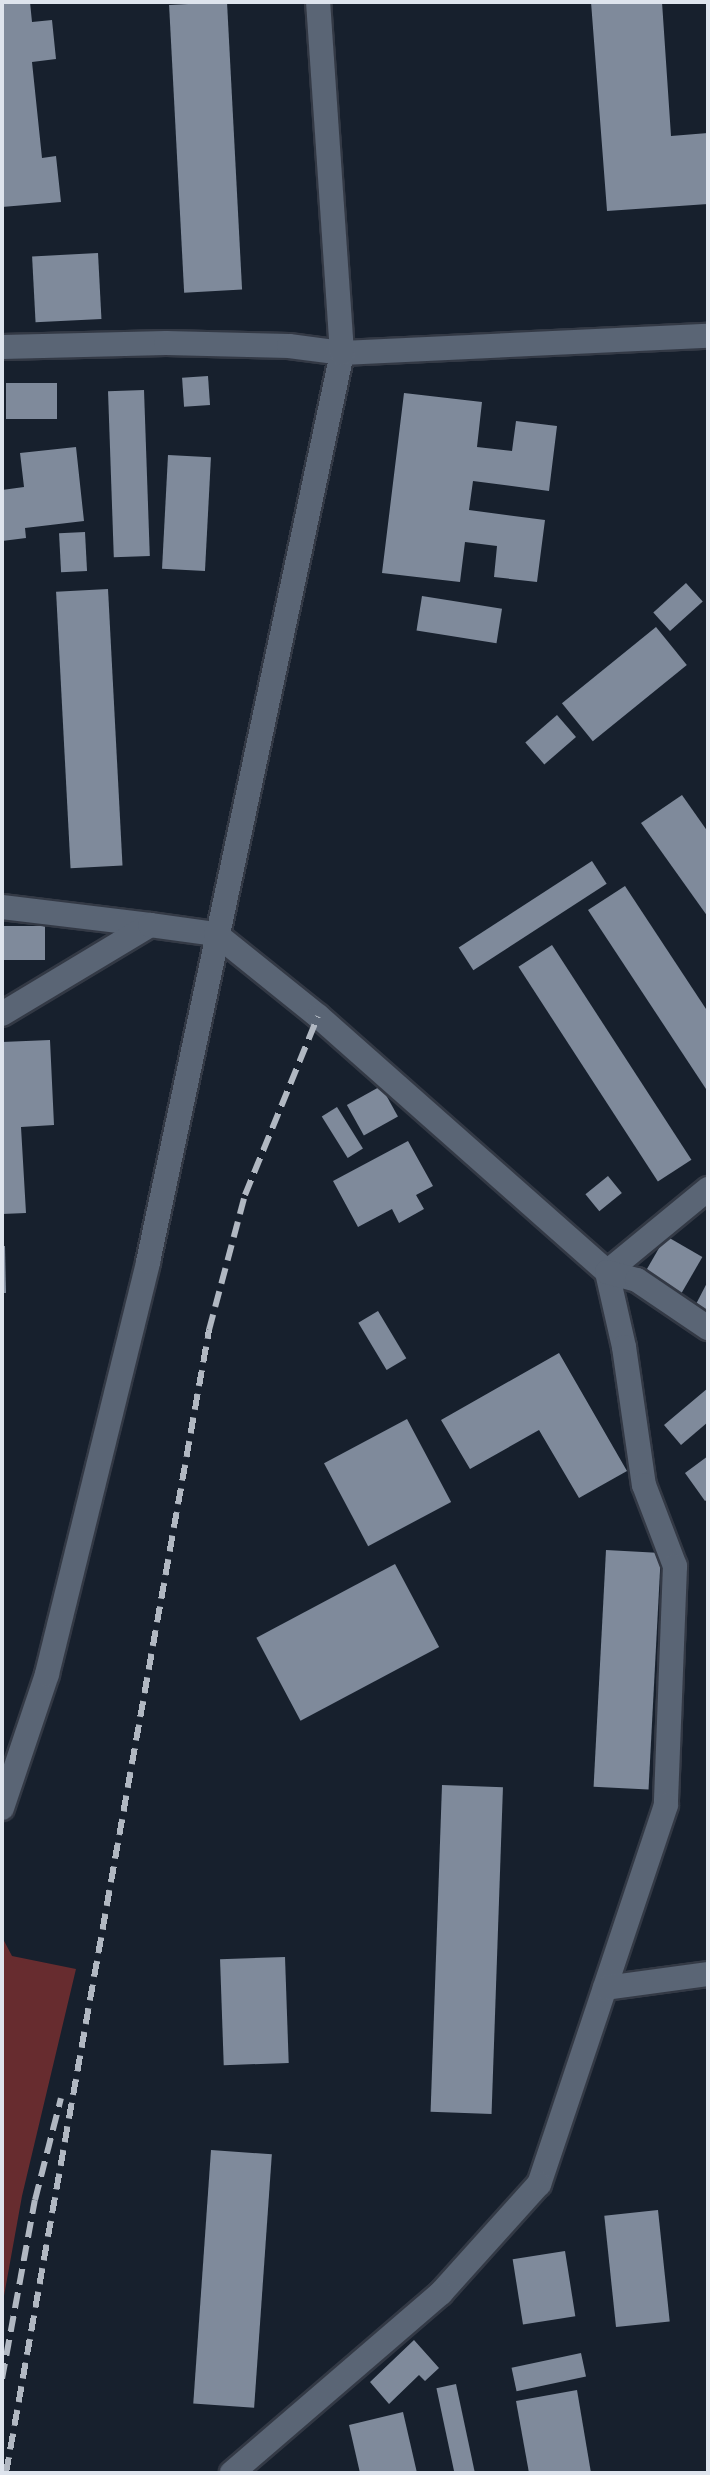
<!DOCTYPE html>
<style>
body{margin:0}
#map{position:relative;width:710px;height:2475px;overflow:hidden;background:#17202d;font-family:Manrope,sans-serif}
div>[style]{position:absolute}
.green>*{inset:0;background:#672c2f}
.building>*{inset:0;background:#7f8a9b;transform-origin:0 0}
.roads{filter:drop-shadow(2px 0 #333945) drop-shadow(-2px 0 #333945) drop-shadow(0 2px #333945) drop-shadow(0 -2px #333945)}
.minor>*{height:24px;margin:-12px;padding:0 12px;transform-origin:12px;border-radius:12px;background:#5a6575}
.rail>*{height:6px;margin-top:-3px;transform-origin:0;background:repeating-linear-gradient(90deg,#b1b8c2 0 16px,transparent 0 24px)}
span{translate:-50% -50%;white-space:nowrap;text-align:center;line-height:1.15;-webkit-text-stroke:8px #17202d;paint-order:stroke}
.frame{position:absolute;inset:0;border:4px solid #dee4ed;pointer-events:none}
</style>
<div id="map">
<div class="green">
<div style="clip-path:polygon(2px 1937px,12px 1956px,76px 1969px,22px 2196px,2px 2307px)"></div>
</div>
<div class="building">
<div style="clip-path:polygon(2px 2px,30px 2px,32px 22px,52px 20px,56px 59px,32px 62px,42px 158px,56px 156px,61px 202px,2px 207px)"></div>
<div style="left:227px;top:2px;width:288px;height:58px;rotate:87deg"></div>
<div style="clip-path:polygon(591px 2px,662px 2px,671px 136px,708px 133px,708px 204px,607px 211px)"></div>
<div style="left:98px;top:253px;width:66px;height:66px;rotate:87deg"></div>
<div style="left:208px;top:376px;width:29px;height:26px;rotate:86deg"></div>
<div style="left:6px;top:383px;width:51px;height:36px"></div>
<div style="left:144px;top:390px;width:166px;height:36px;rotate:88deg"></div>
<div style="clip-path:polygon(404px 393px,482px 402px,477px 447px,512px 451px,516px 421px,557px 426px,549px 491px,473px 481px,469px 510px,545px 520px,537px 582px,494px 577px,497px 546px,465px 542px,460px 582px,382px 573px)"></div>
<div style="clip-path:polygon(76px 447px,84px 521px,25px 528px,26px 538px,2px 541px,2px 490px,24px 487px,20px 453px)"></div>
<div style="left:168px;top:455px;width:43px;height:114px;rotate:3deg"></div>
<div style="left:85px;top:532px;width:39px;height:26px;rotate:87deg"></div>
<div style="left:686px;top:583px;width:25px;height:44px;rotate:48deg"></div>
<div style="left:108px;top:589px;width:277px;height:52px;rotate:87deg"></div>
<div style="left:422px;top:596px;width:81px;height:35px;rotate:9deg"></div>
<div style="left:656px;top:627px;width:49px;height:121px;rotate:51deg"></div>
<div style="left:557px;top:715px;width:29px;height:42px;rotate:49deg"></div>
<div style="clip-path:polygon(682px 795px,708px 832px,708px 917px,641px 823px)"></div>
<div style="left:592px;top:861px;width:27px;height:159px;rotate:57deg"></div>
<div style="clip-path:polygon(625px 886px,708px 1012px,708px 1092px,588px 910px)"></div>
<div style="left:2px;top:926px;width:43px;height:34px"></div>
<div style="left:552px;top:945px;width:256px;height:40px;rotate:57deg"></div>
<div style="clip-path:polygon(50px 1040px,54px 1125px,21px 1127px,26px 1213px,2px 1214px,2px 1042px)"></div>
<div style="left:381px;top:1086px;width:35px;height:39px;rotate:61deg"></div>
<div style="left:337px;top:1107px;width:49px;height:18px;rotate:58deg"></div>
<div style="clip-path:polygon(408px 1141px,433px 1186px,416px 1195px,424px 1209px,399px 1223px,392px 1209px,358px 1227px,333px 1181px)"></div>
<div style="left:608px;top:1176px;width:22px;height:29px;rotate:51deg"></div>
<div style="left:666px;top:1236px;width:42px;height:44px;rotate:30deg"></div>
<div style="clip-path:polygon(2px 1246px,5px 1246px,6px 1293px,2px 1293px)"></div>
<div style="clip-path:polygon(708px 1281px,708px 1313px,695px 1306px)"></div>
<div style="left:378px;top:1311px;width:55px;height:23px;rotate:59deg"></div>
<div style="clip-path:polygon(559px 1353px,627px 1471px,579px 1498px,539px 1430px,470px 1469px,441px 1420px)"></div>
<div style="clip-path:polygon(708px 1388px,708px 1422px,681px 1445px,664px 1425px)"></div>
<div style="left:407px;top:1419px;width:94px;height:94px;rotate:62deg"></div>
<div style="clip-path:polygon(708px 1456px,708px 1499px,705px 1501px,685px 1473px)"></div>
<div style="left:606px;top:1550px;width:55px;height:237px;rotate:3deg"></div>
<div style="left:395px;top:1564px;width:94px;height:157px;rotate:62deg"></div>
<div style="left:442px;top:1785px;width:61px;height:327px;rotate:2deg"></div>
<div style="left:285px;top:1957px;width:106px;height:65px;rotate:88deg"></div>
<div style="left:211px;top:2150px;width:61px;height:254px;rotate:4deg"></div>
<div style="left:658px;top:2210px;width:112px;height:54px;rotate:84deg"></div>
<div style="left:565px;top:2251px;width:66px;height:53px;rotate:81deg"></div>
<div style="clip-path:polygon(414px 2340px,439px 2368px,425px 2381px,419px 2375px,389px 2404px,370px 2382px)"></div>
<div style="left:581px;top:2353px;width:24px;height:71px;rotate:78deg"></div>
<div style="left:456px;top:2384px;width:91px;height:20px;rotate:78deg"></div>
<div style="clip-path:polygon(577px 2390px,591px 2473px,529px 2473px,516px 2401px)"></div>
<div style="clip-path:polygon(403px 2412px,417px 2473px,360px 2473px,349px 2425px)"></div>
</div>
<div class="roads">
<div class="minor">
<div style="left:2px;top:347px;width:164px;rotate:-1.4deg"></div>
<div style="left:166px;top:343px;width:123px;rotate:1.4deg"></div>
<div style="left:289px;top:346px;width:53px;rotate:7.5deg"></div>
<div style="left:342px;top:353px;width:366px;rotate:-2.7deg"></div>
<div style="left:2px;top:907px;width:149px;rotate:6.9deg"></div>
<div style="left:2px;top:1014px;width:173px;rotate:-31deg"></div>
<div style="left:150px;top:925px;width:67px;rotate:7.8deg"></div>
<div style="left:216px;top:934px;width:131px;rotate:38.8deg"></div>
<div style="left:318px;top:1016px;width:386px;rotate:41.5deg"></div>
<div style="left:607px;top:1272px;width:77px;rotate:77.2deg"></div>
<div style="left:624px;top:1347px;width:139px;rotate:81.8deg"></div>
<div style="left:644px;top:1485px;width:87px;rotate:69.1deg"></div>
<div style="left:675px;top:1566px;width:239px;rotate:92.2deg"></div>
<div style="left:666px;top:1805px;width:400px;rotate:108.5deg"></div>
<div style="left:539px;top:2184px;width:147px;rotate:132deg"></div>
<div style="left:441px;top:2293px;width:276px;rotate:139.3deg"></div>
<div style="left:607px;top:1272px;width:131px;rotate:-39.4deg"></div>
<div style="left:607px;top:1272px;width:31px;rotate:15deg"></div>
<div style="left:637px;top:1280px;width:86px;rotate:34.1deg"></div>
<div style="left:2px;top:1808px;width:141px;rotate:-71.4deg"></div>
<div style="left:47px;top:1674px;width:424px;rotate:-76.2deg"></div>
<div style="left:148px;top:1262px;width:929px;rotate:-77.95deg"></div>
<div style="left:342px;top:353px;width:352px;rotate:-93.9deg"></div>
<div style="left:605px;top:1988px;width:104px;rotate:-7.7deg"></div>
</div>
</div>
<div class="rail">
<div style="left:2px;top:2379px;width:182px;rotate:-79.6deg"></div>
<div style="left:35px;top:2200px;width:105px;rotate:-75.7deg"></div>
<div style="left:6px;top:2473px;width:1161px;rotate:-79.93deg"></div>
<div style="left:209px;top:1330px;width:140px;rotate:-75.1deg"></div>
<div style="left:245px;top:1195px;width:193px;rotate:-67.8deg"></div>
</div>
<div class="frame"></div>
</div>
